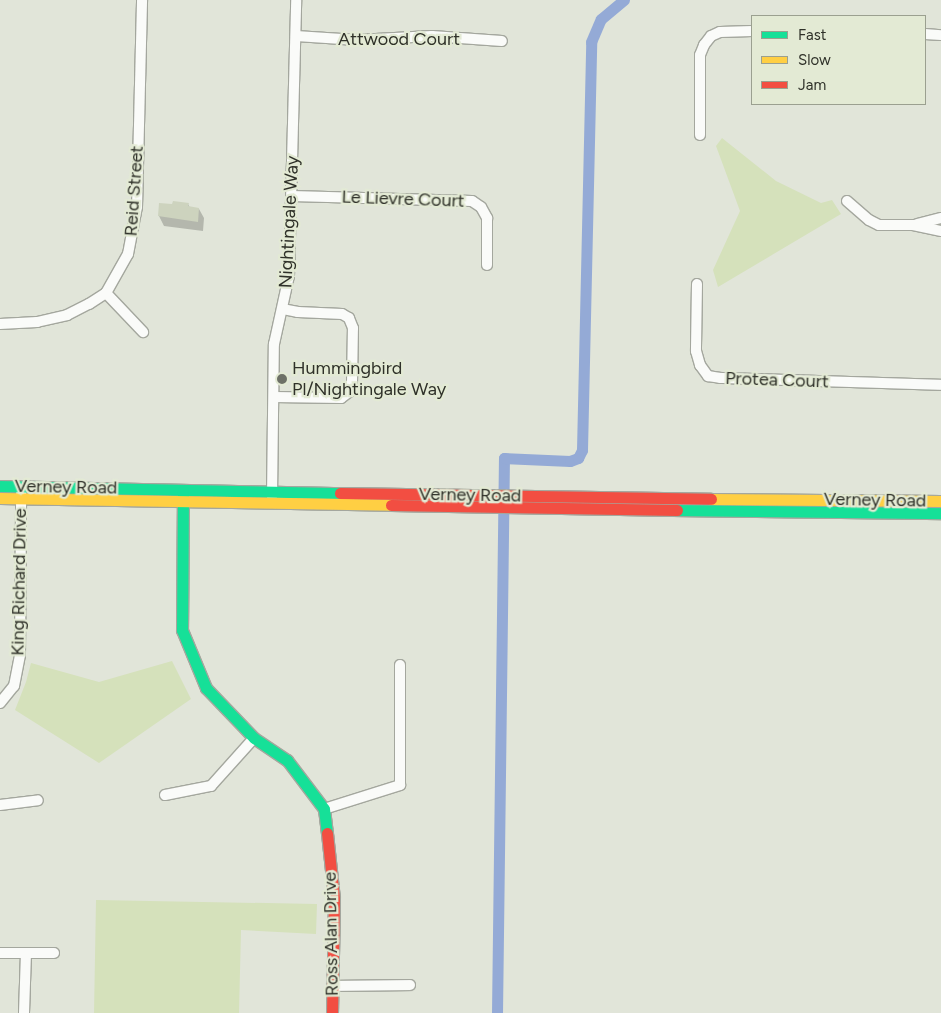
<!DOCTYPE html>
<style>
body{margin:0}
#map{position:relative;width:941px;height:1013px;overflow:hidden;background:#e1e5d9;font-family:Figtree,sans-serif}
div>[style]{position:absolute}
.green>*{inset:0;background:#d5e1bb}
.shadow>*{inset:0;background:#0003}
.canal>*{height:11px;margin:-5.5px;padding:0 5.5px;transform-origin:5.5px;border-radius:5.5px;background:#94aad6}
.building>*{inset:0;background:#cdd3be}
.roads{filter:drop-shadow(1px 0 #a4a79e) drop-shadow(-1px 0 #a4a79e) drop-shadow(0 1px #a4a79e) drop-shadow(0 -1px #a4a79e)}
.street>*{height:10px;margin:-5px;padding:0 5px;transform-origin:5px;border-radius:5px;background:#fafbf9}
.fast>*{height:11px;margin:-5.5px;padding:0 5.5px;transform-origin:5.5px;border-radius:5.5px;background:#16e098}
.slow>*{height:11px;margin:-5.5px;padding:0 5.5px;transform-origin:5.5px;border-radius:5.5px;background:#ffcf43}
.jam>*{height:11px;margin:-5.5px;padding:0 5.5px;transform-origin:5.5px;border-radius:5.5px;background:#f24e42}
.dots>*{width:14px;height:14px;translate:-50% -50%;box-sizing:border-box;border:2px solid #e3ead4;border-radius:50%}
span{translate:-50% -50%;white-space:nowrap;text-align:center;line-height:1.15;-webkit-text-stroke:4.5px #e3ead4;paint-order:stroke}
.street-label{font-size:18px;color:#2f3129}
.poi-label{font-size:18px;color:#2f3129}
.left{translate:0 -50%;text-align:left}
.legend{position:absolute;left:751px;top:15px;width:175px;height:90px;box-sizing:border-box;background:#e3ead4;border:1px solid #9ba090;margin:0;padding:6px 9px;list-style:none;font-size:15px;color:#2f3129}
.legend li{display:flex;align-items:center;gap:10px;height:25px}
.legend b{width:25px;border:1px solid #9ba090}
</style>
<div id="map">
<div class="green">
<div style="clip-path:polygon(722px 138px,776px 181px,821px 203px,832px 200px,841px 214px,718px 287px,713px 270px,740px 211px,716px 146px)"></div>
<div style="clip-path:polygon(172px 661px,191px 699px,99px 763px,15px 710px,26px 682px,31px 663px,99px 682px)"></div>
<div style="clip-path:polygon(96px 900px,317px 904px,316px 934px,241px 930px,239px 1013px,94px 1013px)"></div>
</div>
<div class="shadow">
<div style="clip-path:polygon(160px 204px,188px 204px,190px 208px,199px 209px,204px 218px,203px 231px,164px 226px,159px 216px)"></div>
</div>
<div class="canal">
<div style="left:497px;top:1013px;width:555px;rotate:-89.28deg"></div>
<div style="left:504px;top:458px;width:66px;rotate:2.6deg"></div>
<div style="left:570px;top:461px;width:9px;rotate:-21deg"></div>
<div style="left:578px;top:458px;width:9px;rotate:-63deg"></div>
<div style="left:582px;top:450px;width:408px;rotate:-88.7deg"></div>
<div style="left:591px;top:42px;width:25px;rotate:-67deg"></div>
<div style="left:601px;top:19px;width:30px;rotate:-40deg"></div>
</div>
<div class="building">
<div style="clip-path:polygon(173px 201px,189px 203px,188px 206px,199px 208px,198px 222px,158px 216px,159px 203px,172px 204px)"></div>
</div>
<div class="roads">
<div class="street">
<div style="left:925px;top:34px;width:16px;rotate:4deg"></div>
<div style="left:296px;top:36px;width:61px;rotate:3.8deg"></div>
<div style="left:357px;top:40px;width:75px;rotate:-3.1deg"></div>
<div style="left:432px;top:36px;width:70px;rotate:4.1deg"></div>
<div style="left:700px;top:135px;width:80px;rotate:-90deg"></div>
<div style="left:700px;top:55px;width:11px;rotate:-68deg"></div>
<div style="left:704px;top:45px;width:11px;rotate:-52deg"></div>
<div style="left:711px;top:36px;width:10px;rotate:-24deg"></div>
<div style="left:720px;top:32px;width:32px;rotate:-2deg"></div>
<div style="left:292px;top:196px;width:180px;rotate:1.6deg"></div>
<div style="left:472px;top:201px;width:11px;rotate:34deg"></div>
<div style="left:481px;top:207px;width:13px;rotate:61deg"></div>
<div style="left:487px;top:218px;width:47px;rotate:90deg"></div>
<div style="left:847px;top:201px;width:29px;rotate:41deg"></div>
<div style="left:869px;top:220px;width:11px;rotate:27deg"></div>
<div style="left:879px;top:225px;width:34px"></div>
<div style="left:913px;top:225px;width:29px;rotate:12deg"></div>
<div style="left:917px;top:224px;width:25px;rotate:-14deg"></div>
<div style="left:697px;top:284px;width:67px;rotate:90.9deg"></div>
<div style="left:696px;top:351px;width:15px;rotate:74deg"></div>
<div style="left:700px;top:365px;width:14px;rotate:54deg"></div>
<div style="left:708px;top:376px;width:12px;rotate:9deg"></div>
<div style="left:720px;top:378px;width:221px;rotate:1.8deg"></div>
<div style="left:106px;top:293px;width:54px;rotate:46.5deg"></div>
<div style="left:0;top:324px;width:37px;rotate:-3deg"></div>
<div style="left:37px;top:322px;width:31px;rotate:-13deg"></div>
<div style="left:67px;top:315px;width:25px;rotate:-27deg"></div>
<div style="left:89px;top:304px;width:20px;rotate:-33deg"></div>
<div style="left:106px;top:293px;width:45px;rotate:-60.6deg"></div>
<div style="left:128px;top:254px;width:48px;rotate:-79.2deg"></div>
<div style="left:137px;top:207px;width:207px;rotate:-88.6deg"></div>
<div style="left:274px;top:397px;width:67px;rotate:0.9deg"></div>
<div style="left:341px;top:398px;width:10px;rotate:-37deg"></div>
<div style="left:349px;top:392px;width:9px;rotate:-72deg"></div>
<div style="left:352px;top:383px;width:55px;rotate:-89deg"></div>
<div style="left:353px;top:328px;width:11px;rotate:-112deg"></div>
<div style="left:349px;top:318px;width:8px;rotate:-150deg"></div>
<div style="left:342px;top:314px;width:44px;rotate:-177.4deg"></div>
<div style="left:298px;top:312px;width:15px;rotate:-169deg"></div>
<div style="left:272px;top:497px;width:153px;rotate:-89.3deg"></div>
<div style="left:274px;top:344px;width:70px;rotate:-77.6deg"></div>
<div style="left:289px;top:276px;width:276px;rotate:-88.5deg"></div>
<div style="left:0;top:703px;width:22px;rotate:-51deg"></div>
<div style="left:14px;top:686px;width:32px;rotate:-79deg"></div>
<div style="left:20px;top:655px;width:162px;rotate:-89.6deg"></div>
<div style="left:165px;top:795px;width:47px;rotate:-11.1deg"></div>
<div style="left:211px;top:786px;width:64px;rotate:-48.1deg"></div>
<div style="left:0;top:805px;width:38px;rotate:-7deg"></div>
<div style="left:324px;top:809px;width:80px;rotate:-17.5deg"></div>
<div style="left:400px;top:785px;width:120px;rotate:-90deg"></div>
<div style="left:0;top:953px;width:54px"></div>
<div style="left:332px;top:986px;width:78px;rotate:-0.7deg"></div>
<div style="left:24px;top:1013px;width:60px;rotate:-88.1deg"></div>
</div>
<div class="fast">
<div style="left:0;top:486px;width:340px;rotate:1.2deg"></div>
<div style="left:183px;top:491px;width:139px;rotate:90.4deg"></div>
<div style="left:182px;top:630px;width:63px;rotate:67.5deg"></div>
<div style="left:206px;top:688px;width:69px;rotate:46.2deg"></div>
<div style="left:254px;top:738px;width:40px;rotate:34deg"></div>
<div style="left:287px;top:760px;width:61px;rotate:52.9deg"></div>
<div style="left:324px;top:809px;width:24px;rotate:83deg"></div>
<div style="left:677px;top:510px;width:264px;rotate:0.7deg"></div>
</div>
<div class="slow">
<div style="left:0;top:498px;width:391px;rotate:1deg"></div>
<div style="left:711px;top:499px;width:230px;rotate:0.5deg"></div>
</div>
<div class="jam">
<div style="left:340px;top:493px;width:371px;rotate:0.9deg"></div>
<div style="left:391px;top:505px;width:286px;rotate:1deg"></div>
<div style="left:327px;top:833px;width:66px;rotate:83.9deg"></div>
<div style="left:334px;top:899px;width:114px;rotate:91deg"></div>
</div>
</div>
<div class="dots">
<div style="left:282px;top:379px;background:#6d7067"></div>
</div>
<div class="street-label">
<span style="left:399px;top:39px">Attwood Court</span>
<span style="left:134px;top:191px;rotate:-86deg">Reid Street</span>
<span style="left:403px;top:199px;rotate:2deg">Le Lievre Court</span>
<span style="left:289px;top:222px;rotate:-87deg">Nightingale Way</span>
<span style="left:777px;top:380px;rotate:2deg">Protea Court</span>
<span style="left:66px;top:487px;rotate:1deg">Verney Road</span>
<span style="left:470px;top:495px;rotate:1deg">Verney Road</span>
<span style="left:875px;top:500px;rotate:1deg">Verney Road</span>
<span style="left:19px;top:582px;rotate:-89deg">King Richard Drive</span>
<span style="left:331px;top:934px;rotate:-91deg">Ross Alan Drive</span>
</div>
<div class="poi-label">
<span class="left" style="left:292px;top:379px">Hummingbird<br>Pl/Nightingale Way</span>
</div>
<ul class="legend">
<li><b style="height:6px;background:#16e098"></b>Fast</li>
<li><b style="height:6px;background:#ffcf43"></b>Slow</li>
<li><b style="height:6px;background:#f24e42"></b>Jam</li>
</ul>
</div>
